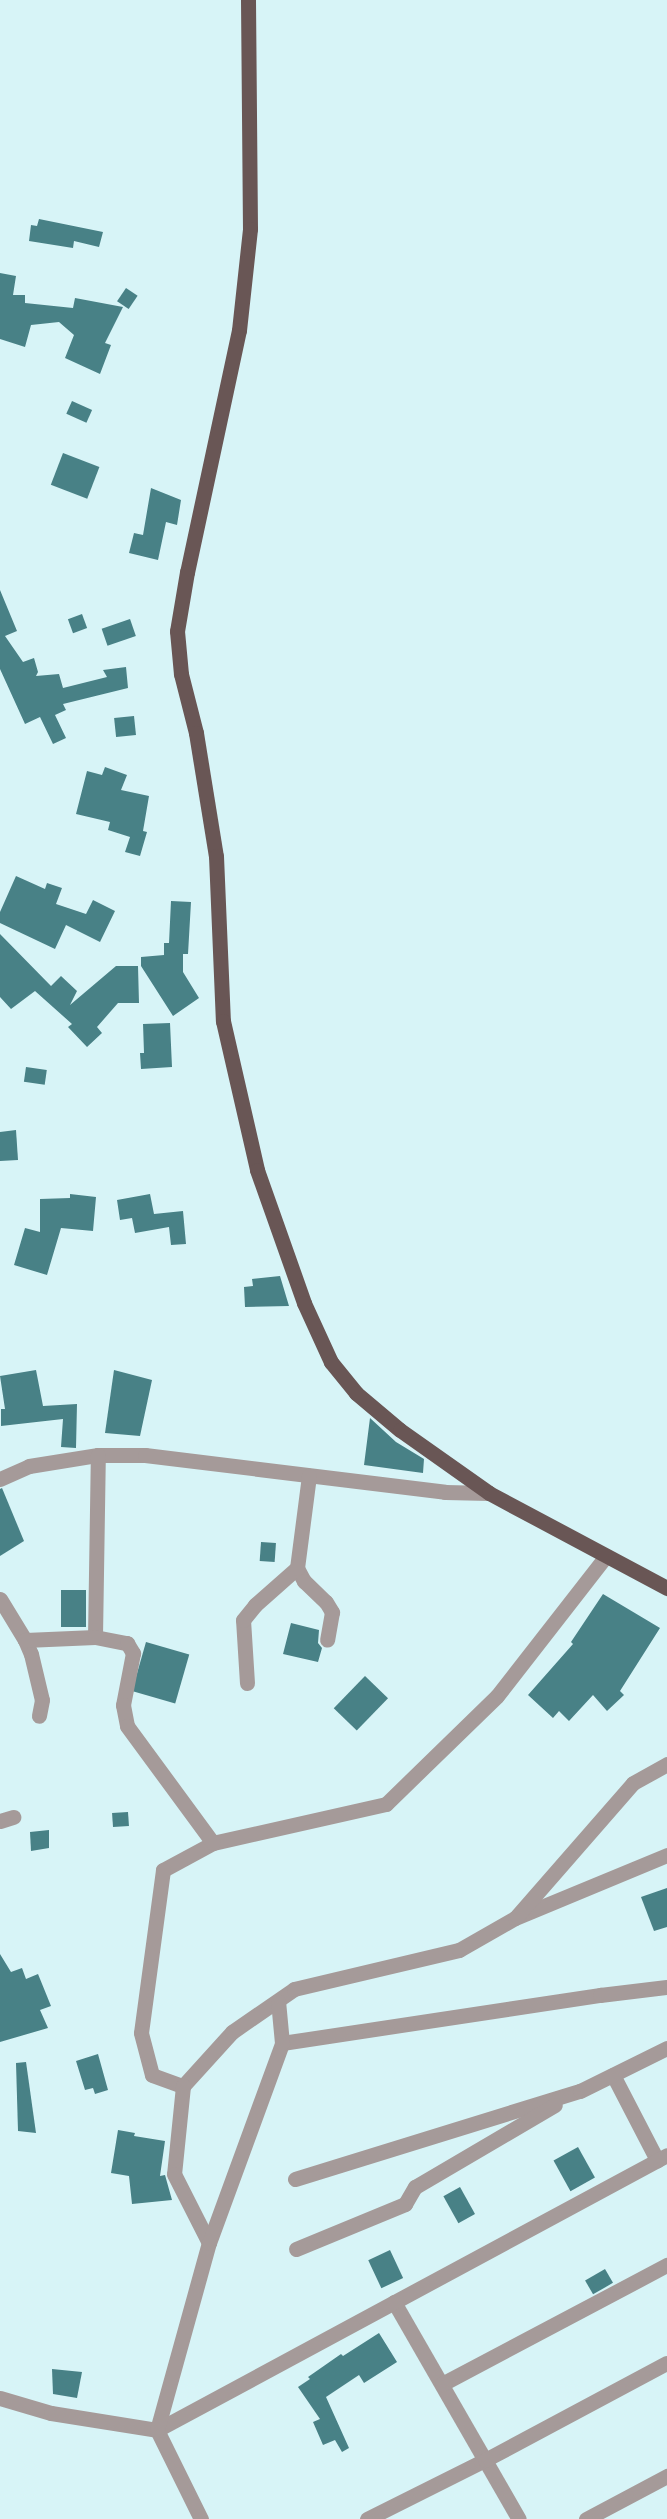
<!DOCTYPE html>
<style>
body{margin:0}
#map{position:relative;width:667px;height:2519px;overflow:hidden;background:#d7f4f7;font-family:Signika,sans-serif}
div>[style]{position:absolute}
.building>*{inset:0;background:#488186;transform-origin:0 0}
.minor>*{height:15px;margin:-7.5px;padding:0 7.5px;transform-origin:7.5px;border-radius:7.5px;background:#a59a99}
.major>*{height:15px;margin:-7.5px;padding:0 7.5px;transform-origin:7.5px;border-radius:7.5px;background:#695655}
span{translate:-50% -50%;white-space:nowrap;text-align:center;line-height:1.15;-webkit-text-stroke:6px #d7f4f7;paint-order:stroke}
</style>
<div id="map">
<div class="building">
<div style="clip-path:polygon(39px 219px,103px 232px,99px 247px,74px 241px,73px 248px,29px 241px,31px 225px,37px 226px)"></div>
<div style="clip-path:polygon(0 273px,16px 276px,13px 295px,25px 295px,25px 303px,73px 308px,75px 298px,123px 307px,105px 343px,111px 345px,100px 374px,65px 358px,74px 335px,59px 322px,31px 325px,25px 347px,0 339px)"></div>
<div style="left:126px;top:288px;width:14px;height:16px;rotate:34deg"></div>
<div style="left:72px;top:401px;width:22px;height:14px;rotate:24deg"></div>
<div style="left:63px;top:453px;width:39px;height:34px;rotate:21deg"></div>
<div style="clip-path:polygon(151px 488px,181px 500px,177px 525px,166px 522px,158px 560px,129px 553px,134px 533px,143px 535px)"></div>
<div style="clip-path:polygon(0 590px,17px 631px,5px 636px,23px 662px,34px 658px,38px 672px,36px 676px,59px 674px,63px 688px,107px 677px,103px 670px,126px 667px,128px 688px,63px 704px,66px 710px,55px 715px,66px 738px,53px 744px,40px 717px,25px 724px,0 669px)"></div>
<div style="left:82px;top:614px;width:15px;height:15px;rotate:70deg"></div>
<div style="left:130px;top:619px;width:18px;height:30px;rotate:71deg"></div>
<div style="left:134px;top:716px;width:19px;height:20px;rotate:84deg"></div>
<div style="clip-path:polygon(105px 767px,127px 775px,121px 790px,149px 796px,143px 831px,147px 832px,140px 856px,125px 852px,130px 837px,108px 830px,110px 822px,76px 814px,87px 771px,102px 775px)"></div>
<div style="clip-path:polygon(16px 876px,45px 889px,47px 883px,62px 888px,56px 904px,86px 914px,93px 900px,115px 911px,100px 942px,66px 925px,55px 949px,0 923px,0 912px)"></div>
<div style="clip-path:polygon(171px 901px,191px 902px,188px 954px,183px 954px,183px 972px,199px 998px,173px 1016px,141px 966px,141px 957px,164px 955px,164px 943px,169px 943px)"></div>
<div style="clip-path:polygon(0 934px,51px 986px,61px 976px,77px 991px,70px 1005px,116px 966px,138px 966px,139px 1003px,118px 1003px,97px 1027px,102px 1033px,87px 1047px,68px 1027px,72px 1024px,35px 991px,11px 1009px,0 997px)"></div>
<div style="clip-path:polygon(170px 1023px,172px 1067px,141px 1069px,140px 1053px,144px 1053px,143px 1024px)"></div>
<div style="left:26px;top:1067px;width:21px;height:15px;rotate:8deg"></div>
<div style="clip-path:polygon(16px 1130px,18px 1160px,0 1161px,0 1132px)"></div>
<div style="clip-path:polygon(70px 1194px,96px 1197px,93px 1231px,61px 1228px,47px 1275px,14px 1265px,25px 1228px,40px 1232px,40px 1199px,70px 1198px)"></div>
<div style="clip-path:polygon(150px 1194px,154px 1214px,183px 1211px,186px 1244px,171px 1245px,169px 1227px,135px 1233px,132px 1218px,120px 1220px,117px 1200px)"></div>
<div style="clip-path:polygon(280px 1276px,289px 1306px,245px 1307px,244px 1287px,253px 1286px,252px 1279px)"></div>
<div style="clip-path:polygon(36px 1370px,43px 1406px,77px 1404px,76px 1448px,61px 1447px,63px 1419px,1px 1426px,1px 1409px,5px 1409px,0 1376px)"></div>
<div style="clip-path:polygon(114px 1370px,152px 1380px,140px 1436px,105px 1433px)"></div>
<div style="clip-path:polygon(370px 1418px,396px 1442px,424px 1459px,423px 1473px,364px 1465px)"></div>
<div style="clip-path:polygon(2px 1488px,24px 1541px,0 1556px,0 1489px)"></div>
<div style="left:261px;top:1542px;width:15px;height:19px;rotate:4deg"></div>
<div style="left:61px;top:1590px;width:25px;height:37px"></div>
<div style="clip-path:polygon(603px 1594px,660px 1628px,620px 1691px,624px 1695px,607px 1711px,593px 1695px,569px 1721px,559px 1711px,553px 1718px,528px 1695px,573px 1644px,571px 1642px)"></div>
<div style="clip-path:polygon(291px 1623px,319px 1630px,318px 1643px,322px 1648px,318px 1662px,283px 1654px)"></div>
<div style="left:146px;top:1642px;width:45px;height:51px;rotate:16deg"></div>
<div style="left:365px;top:1676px;width:32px;height:45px;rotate:44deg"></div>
<div style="left:128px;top:1812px;width:14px;height:16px;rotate:86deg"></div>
<div style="clip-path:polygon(49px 1830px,49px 1848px,31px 1851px,30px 1832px)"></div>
<div style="clip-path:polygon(667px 1888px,667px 1927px,654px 1931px,641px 1897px)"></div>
<div style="clip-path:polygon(0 1954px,11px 1972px,22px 1968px,26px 1979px,38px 1974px,51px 2006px,40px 2010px,48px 2028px,0 2042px)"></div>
<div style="clip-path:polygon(98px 2054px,108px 2090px,95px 2094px,93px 2088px,85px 2090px,76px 2061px)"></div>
<div style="clip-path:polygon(26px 2062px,36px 2133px,18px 2131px,16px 2063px)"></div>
<div style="clip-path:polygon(118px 2130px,135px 2133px,134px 2136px,165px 2141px,160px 2176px,165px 2175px,172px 2200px,132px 2204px,129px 2176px,111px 2173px)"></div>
<div style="left:578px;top:2147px;width:35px;height:28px;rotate:61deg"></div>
<div style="left:460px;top:2187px;width:31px;height:19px;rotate:61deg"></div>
<div style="left:390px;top:2250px;width:31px;height:24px;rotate:65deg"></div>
<div style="left:605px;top:2269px;width:16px;height:23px;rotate:60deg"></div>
<div style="clip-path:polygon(379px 2333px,397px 2362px,364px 2383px,359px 2375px,326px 2397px,349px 2448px,342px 2452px,335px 2440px,323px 2445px,313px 2422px,320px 2419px,298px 2387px,310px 2379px,308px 2377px,341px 2354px,343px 2356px)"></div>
<div style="clip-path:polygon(52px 2369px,82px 2372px,77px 2398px,53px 2394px)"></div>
</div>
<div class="minor">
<div style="left:0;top:1479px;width:32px;rotate:-24deg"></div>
<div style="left:29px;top:1466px;width:70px;rotate:-9.1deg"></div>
<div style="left:98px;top:1455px;width:47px"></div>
<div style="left:145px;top:1455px;width:302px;rotate:7deg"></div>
<div style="left:445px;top:1492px;width:44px;rotate:1.3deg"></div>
<div style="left:606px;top:1556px;width:177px;rotate:127.9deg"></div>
<div style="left:497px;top:1696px;width:155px;rotate:135.8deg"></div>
<div style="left:386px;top:1804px;width:177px;rotate:167.3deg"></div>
<div style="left:213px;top:1843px;width:57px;rotate:151.6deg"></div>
<div style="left:163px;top:1870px;width:164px;rotate:97.7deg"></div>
<div style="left:141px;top:2033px;width:43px;rotate:75.3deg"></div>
<div style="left:152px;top:2075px;width:33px;rotate:20deg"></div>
<div style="left:183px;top:2086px;width:73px;rotate:-47.8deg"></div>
<div style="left:232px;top:2032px;width:75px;rotate:-34.7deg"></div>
<div style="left:294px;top:1989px;width:170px;rotate:-13.3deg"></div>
<div style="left:459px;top:1950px;width:64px;rotate:-29.7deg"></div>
<div style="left:515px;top:1918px;width:165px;rotate:-22.5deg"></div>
<div style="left:297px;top:1568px;width:15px;rotate:62deg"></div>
<div style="left:304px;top:1581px;width:30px;rotate:44deg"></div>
<div style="left:326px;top:1602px;width:12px;rotate:59deg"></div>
<div style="left:332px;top:1612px;width:28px;rotate:100deg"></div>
<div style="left:0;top:1599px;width:48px;rotate:58.6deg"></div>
<div style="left:25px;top:1640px;width:15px;rotate:67deg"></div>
<div style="left:31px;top:1654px;width:47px;rotate:76.6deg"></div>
<div style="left:42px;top:1700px;width:16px;rotate:101deg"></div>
<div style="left:95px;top:1637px;width:182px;rotate:-89.1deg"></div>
<div style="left:25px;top:1640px;width:70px;rotate:-2.5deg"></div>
<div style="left:95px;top:1637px;width:33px;rotate:11deg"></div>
<div style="left:127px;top:1643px;width:12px;rotate:59deg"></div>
<div style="left:133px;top:1653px;width:53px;rotate:100.9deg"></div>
<div style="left:123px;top:1705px;width:21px;rotate:79deg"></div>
<div style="left:127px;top:1726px;width:145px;rotate:53.7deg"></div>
<div style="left:247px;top:1683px;width:63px;rotate:-93.6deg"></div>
<div style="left:243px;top:1620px;width:19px;rotate:-51deg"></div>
<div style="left:255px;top:1605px;width:56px;rotate:-41.4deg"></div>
<div style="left:297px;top:1568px;width:93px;rotate:-82.6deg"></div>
<div style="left:0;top:1821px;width:14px;rotate:-17deg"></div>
<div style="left:517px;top:1916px;width:176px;rotate:-48.9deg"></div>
<div style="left:633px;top:1783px;width:39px;rotate:-29deg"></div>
<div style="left:282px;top:2043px;width:322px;rotate:-8.6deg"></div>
<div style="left:600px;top:1995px;width:67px;rotate:-6.8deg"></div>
<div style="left:613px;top:2075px;width:96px;rotate:62.6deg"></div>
<div style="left:183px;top:2086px;width:88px;rotate:95.8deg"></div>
<div style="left:174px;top:2174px;width:77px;rotate:63.1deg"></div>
<div style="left:295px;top:2179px;width:298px;rotate:-17.2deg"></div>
<div style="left:580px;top:2091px;width:97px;rotate:-26.3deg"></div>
<div style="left:296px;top:2249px;width:118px;rotate:-22.4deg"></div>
<div style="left:405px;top:2204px;width:20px;rotate:-60deg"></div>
<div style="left:415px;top:2187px;width:162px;rotate:-30.4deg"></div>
<div style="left:394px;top:2302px;width:250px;rotate:60.1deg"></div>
<div style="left:442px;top:2384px;width:255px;rotate:-27.9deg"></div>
<div style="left:0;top:2398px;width:53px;rotate:16.4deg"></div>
<div style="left:51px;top:2413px;width:107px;rotate:9.1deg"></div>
<div style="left:157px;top:2430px;width:579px;rotate:-28.33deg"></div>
<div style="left:201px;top:2519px;width:99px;rotate:-116.3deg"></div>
<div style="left:157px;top:2430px;width:194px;rotate:-74.5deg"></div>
<div style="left:209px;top:2243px;width:213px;rotate:-69.9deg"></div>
<div style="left:282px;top:2043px;width:42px;rotate:-95.4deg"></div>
<div style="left:367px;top:2519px;width:132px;rotate:-26.6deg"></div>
<div style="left:485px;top:2460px;width:206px;rotate:-28.1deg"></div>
<div style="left:586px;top:2519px;width:92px;rotate:-28deg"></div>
</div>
<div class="major">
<div style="left:248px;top:0;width:229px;rotate:89.5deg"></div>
<div style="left:250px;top:229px;width:102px;rotate:96.2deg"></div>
<div style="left:239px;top:330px;width:248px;rotate:102.1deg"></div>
<div style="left:187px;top:572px;width:60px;rotate:99.6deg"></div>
<div style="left:177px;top:631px;width:43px;rotate:84.7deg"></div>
<div style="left:181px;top:674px;width:61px;rotate:75.7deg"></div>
<div style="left:196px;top:733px;width:125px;rotate:80.8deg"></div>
<div style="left:216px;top:856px;width:165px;rotate:87.6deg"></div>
<div style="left:223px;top:1021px;width:153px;rotate:77.1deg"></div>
<div style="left:257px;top:1170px;width:141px;rotate:70.5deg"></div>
<div style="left:304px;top:1303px;width:65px;rotate:65.4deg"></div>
<div style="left:331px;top:1362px;width:40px;rotate:51deg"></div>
<div style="left:356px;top:1393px;width:57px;rotate:40.1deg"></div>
<div style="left:400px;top:1430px;width:109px;rotate:35.3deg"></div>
<div style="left:489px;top:1493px;width:202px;rotate:28.1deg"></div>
</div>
</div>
